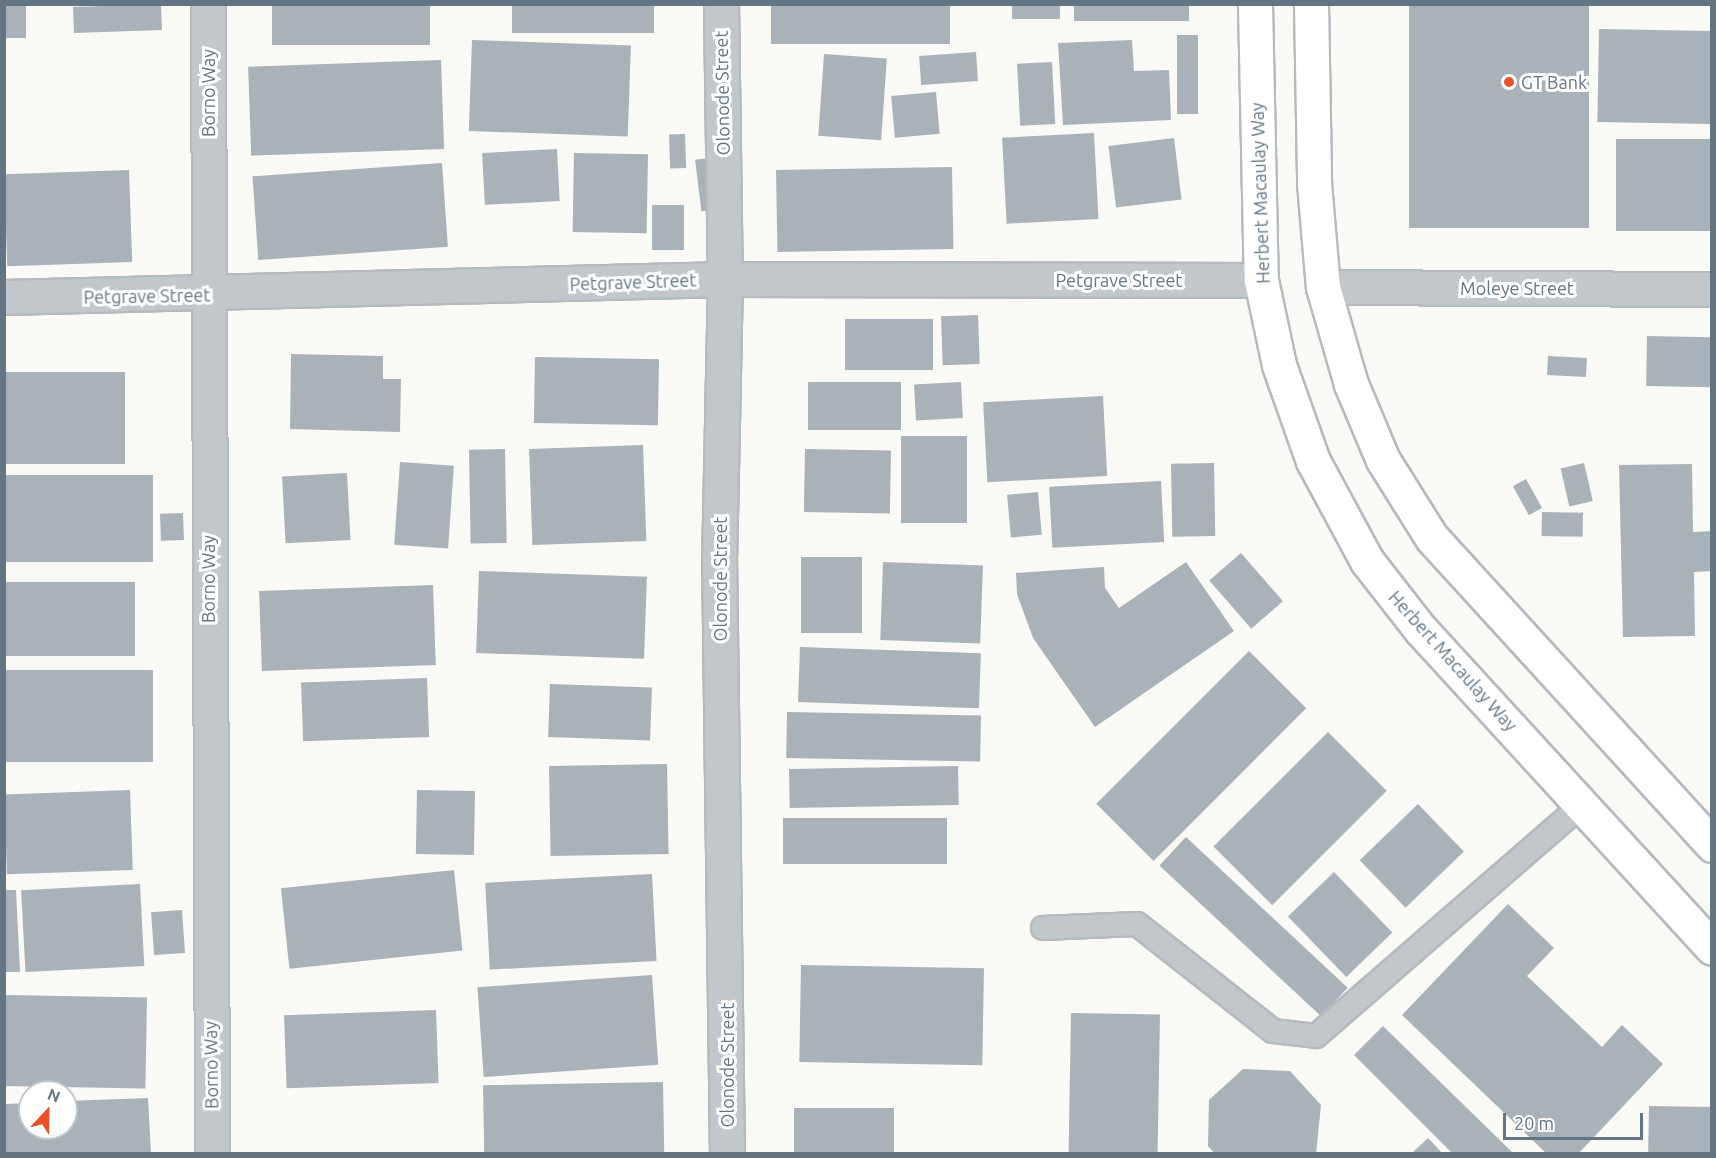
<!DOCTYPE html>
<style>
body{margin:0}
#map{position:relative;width:1716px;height:1158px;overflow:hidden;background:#f9f9f6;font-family:Ubuntu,sans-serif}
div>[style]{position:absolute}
.building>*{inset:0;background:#a9b2b8;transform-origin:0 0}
.roads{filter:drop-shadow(2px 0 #b5babd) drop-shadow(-2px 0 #b5babd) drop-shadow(0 2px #b5babd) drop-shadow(0 -2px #b5babd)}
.lane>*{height:22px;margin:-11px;padding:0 11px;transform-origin:11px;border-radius:11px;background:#c2c7cb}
.street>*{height:33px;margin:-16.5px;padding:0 16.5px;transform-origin:16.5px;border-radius:16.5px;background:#c2c7cb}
.highway>*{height:33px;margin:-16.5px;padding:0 16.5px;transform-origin:16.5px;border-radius:16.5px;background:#fff}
.dots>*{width:16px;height:16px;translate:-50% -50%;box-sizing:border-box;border:3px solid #fff;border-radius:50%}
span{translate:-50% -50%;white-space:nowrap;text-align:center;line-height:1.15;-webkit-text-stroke:6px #fff;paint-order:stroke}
.poi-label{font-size:18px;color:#637582}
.left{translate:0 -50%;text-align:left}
.street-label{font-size:18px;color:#637582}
.frame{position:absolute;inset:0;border:6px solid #637582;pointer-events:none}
.north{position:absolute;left:18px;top:1080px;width:60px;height:60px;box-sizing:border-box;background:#fff;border:2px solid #c1c8cd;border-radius:50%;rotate:22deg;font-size:16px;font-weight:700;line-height:24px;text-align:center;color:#637582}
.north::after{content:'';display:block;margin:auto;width:21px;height:27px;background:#ea5126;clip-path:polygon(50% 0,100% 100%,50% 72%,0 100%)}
.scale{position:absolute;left:1503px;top:1113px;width:140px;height:27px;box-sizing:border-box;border:3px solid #637582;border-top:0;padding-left:8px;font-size:18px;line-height:21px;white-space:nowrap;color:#637582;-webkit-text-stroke:4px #fff;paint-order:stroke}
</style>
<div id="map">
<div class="building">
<div style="left:4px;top:4px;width:22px;height:34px"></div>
<div style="left:161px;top:4px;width:26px;height:88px;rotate:88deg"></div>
<div style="left:272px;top:4px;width:158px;height:41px"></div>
<div style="left:512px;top:4px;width:142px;height:29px"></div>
<div style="left:771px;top:4px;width:179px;height:40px"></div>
<div style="left:1012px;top:4px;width:48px;height:15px"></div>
<div style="left:1074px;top:4px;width:115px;height:17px"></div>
<div style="left:1409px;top:4px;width:180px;height:224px"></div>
<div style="left:1599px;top:29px;width:113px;height:93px;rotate:1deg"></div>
<div style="left:1177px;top:35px;width:21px;height:79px"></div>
<div style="left:472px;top:40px;width:159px;height:91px;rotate:2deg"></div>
<div style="clip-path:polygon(1132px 40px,1134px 71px,1169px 70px,1171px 120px,1063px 125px,1058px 43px)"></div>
<div style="left:976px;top:52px;width:29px;height:57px;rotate:86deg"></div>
<div style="left:824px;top:54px;width:63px;height:82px;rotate:4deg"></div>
<div style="left:441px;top:60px;width:89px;height:193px;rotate:88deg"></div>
<div style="left:1052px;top:62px;width:62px;height:35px;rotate:87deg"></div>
<div style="left:936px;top:92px;width:42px;height:45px;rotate:85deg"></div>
<div style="left:1094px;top:133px;width:86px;height:92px;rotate:87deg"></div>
<div style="left:685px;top:134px;width:34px;height:16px;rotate:88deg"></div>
<div style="left:1174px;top:138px;width:62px;height:66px;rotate:83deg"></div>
<div style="left:1712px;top:139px;width:92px;height:96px;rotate:90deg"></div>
<div style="left:557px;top:149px;width:52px;height:75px;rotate:87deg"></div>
<div style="left:574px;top:153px;width:74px;height:79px;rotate:1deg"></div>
<div style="left:709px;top:158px;width:52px;height:14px;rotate:83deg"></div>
<div style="left:442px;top:163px;width:84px;height:190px;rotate:86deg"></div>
<div style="left:952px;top:167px;width:82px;height:176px;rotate:89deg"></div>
<div style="left:129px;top:170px;width:92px;height:125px;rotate:88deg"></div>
<div style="left:652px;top:205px;width:32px;height:45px"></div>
<div style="left:978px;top:315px;width:49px;height:37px;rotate:88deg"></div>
<div style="left:845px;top:319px;width:88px;height:51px"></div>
<div style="left:1647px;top:336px;width:65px;height:50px;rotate:1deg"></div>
<div style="clip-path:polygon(291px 354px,383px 356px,383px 379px,401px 379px,400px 432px,290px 429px)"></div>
<div style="left:1548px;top:356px;width:39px;height:19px;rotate:3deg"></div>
<div style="left:535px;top:357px;width:124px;height:66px;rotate:1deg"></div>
<div style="left:4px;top:372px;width:121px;height:92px"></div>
<div style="left:901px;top:382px;width:48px;height:93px;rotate:90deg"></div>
<div style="left:961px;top:382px;width:36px;height:47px;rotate:87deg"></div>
<div style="left:1103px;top:396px;width:80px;height:120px;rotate:87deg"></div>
<div style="left:901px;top:436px;width:66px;height:87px"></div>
<div style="left:643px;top:445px;width:96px;height:114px;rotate:88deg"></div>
<div style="left:505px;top:449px;width:94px;height:36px;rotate:89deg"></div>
<div style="left:805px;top:449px;width:86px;height:63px;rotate:1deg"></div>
<div style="left:400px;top:462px;width:54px;height:83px;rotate:4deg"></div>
<div style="left:1214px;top:463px;width:73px;height:43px;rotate:89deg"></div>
<div style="left:1584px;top:463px;width:39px;height:24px;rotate:77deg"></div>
<div style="clip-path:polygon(1692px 464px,1693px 532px,1712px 531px,1712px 571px,1694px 572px,1695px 636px,1623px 637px,1619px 465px)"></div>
<div style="left:347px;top:473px;width:67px;height:65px;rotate:87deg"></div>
<div style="left:4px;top:475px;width:149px;height:87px"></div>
<div style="left:1526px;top:479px;width:33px;height:15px;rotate:61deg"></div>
<div style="left:1161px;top:481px;width:61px;height:112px;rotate:87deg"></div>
<div style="left:1038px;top:492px;width:43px;height:31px;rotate:85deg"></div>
<div style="left:1542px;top:512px;width:41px;height:24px;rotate:1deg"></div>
<div style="left:183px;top:513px;width:27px;height:23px;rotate:88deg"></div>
<div style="left:1241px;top:553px;width:64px;height:42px;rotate:49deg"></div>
<div style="left:862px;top:557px;width:76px;height:61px;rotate:90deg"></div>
<div style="left:883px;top:562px;width:100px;height:78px;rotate:2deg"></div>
<div style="clip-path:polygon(1186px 562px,1234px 631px,1095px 727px,1033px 638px,1017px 594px,1016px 573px,1104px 567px,1105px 588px,1119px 608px)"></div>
<div style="left:479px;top:571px;width:168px;height:82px;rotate:2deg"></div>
<div style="left:4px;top:582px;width:131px;height:74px"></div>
<div style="left:433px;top:585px;width:80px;height:174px;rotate:88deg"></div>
<div style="left:800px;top:647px;width:181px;height:55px;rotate:2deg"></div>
<div style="left:1249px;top:651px;width:81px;height:216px;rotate:45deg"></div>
<div style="left:4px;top:670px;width:149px;height:92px"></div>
<div style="left:427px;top:678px;width:59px;height:126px;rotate:88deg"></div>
<div style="left:550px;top:684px;width:102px;height:53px;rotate:2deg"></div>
<div style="left:787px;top:712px;width:194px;height:46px;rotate:1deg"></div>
<div style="left:1328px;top:732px;width:83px;height:162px;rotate:45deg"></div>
<div style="left:667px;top:764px;width:90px;height:118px;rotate:89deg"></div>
<div style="left:958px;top:766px;width:39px;height:169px;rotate:89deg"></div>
<div style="left:130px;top:790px;width:80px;height:126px;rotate:88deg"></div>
<div style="left:417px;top:790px;width:58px;height:64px;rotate:1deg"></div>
<div style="left:1418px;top:804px;width:66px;height:81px;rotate:46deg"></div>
<div style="left:947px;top:818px;width:46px;height:164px;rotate:90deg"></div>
<div style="left:1186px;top:837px;width:221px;height:39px;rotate:43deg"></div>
<div style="left:454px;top:870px;width:81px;height:174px;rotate:84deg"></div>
<div style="left:1334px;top:872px;width:84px;height:64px;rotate:46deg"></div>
<div style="left:652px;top:874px;width:87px;height:167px;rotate:87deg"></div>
<div style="left:140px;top:884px;width:82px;height:119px;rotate:87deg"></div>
<div style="clip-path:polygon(5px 890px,16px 890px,20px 972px,5px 972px)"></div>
<div style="clip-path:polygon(1508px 904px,1554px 948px,1527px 976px,1602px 1047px,1622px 1025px,1663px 1064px,1578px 1154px,1547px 1154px,1402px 1015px)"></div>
<div style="left:182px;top:910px;width:43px;height:31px;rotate:86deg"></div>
<div style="left:801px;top:965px;width:183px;height:97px;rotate:1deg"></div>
<div style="left:652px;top:975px;width:90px;height:175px;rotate:86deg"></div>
<div style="left:4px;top:995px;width:143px;height:91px;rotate:1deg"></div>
<div style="left:436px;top:1010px;width:73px;height:152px;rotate:88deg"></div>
<div style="left:1071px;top:1013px;width:89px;height:141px;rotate:1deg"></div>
<div style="clip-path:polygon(1383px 1026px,1514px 1154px,1453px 1154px,1354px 1055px)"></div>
<div style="clip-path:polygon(1243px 1069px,1290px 1071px,1321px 1105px,1316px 1154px,1215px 1154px,1208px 1146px,1209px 1100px)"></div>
<div style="left:663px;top:1082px;width:72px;height:180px;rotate:89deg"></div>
<div style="clip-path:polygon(148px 1098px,151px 1154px,4px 1154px,4px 1104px,30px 1103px,30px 1128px,66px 1128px,66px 1101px)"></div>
<div style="left:1649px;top:1106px;width:63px;height:48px;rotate:1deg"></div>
<div style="left:794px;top:1108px;width:100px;height:46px"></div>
<div style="clip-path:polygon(1428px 1138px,1443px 1154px,1411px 1154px)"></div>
</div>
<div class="roads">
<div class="lane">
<div style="left:1043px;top:928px;width:94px;rotate:-2.4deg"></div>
<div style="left:1137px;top:924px;width:173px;rotate:38.2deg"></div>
<div style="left:1273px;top:1031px;width:43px;rotate:6.6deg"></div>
<div style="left:1316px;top:1036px;width:354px;rotate:-41deg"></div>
</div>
<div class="street">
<div style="left:208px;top:4px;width:1150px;rotate:89.8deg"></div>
<div style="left:721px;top:4px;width:275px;rotate:89.2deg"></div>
<div style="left:725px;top:279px;width:275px;rotate:91.2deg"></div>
<div style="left:719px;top:554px;width:600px;rotate:89.24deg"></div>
<div style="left:1323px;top:287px;width:389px;rotate:0.3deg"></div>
<div style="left:4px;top:297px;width:721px;rotate:-1.43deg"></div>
<div style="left:725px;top:279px;width:536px;rotate:0.11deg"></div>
</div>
<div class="highway">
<div style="left:1255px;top:4px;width:276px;rotate:88.8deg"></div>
<div style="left:1261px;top:280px;width:87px;rotate:78deg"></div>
<div style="left:1279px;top:365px;width:102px;rotate:70.5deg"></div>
<div style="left:1313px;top:461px;width:114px;rotate:61.6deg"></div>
<div style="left:1367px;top:561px;width:88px;rotate:52deg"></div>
<div style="left:1421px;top:630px;width:431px;rotate:47.5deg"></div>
<div style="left:1311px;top:4px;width:179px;rotate:89deg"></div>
<div style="left:1314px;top:183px;width:104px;rotate:85.1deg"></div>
<div style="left:1323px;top:287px;width:101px;rotate:73.9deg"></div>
<div style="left:1351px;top:384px;width:82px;rotate:67.2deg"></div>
<div style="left:1383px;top:460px;width:92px;rotate:57.9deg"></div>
<div style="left:1432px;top:538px;width:416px;rotate:47.6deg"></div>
</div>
</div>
<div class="dots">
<div style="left:1509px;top:82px;background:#ea5126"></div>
</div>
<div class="poi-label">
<span class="left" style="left:1521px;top:82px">GT Bank</span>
</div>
<div class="street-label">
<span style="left:208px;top:93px;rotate:-90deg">Borno Way</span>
<span style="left:722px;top:93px;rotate:-91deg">Olonode Street</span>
<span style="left:1260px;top:193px;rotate:-92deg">Herbert Macaulay Way</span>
<span style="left:1119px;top:280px">Petgrave Street</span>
<span style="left:633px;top:282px;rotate:-2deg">Petgrave Street</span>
<span style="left:1517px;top:288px">Moleye Street</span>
<span style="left:147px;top:296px;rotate:-1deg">Petgrave Street</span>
<span style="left:208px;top:579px;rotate:-90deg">Borno Way</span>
<span style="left:720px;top:579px;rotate:-90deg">Olonode Street</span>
<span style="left:1453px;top:661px;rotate:48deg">Herbert Macaulay Way</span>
<span style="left:211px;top:1065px;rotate:-91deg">Borno Way</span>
<span style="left:727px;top:1065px;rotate:-90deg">Olonode Street</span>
</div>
<div class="frame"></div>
<div class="north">N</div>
<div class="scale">20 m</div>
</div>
